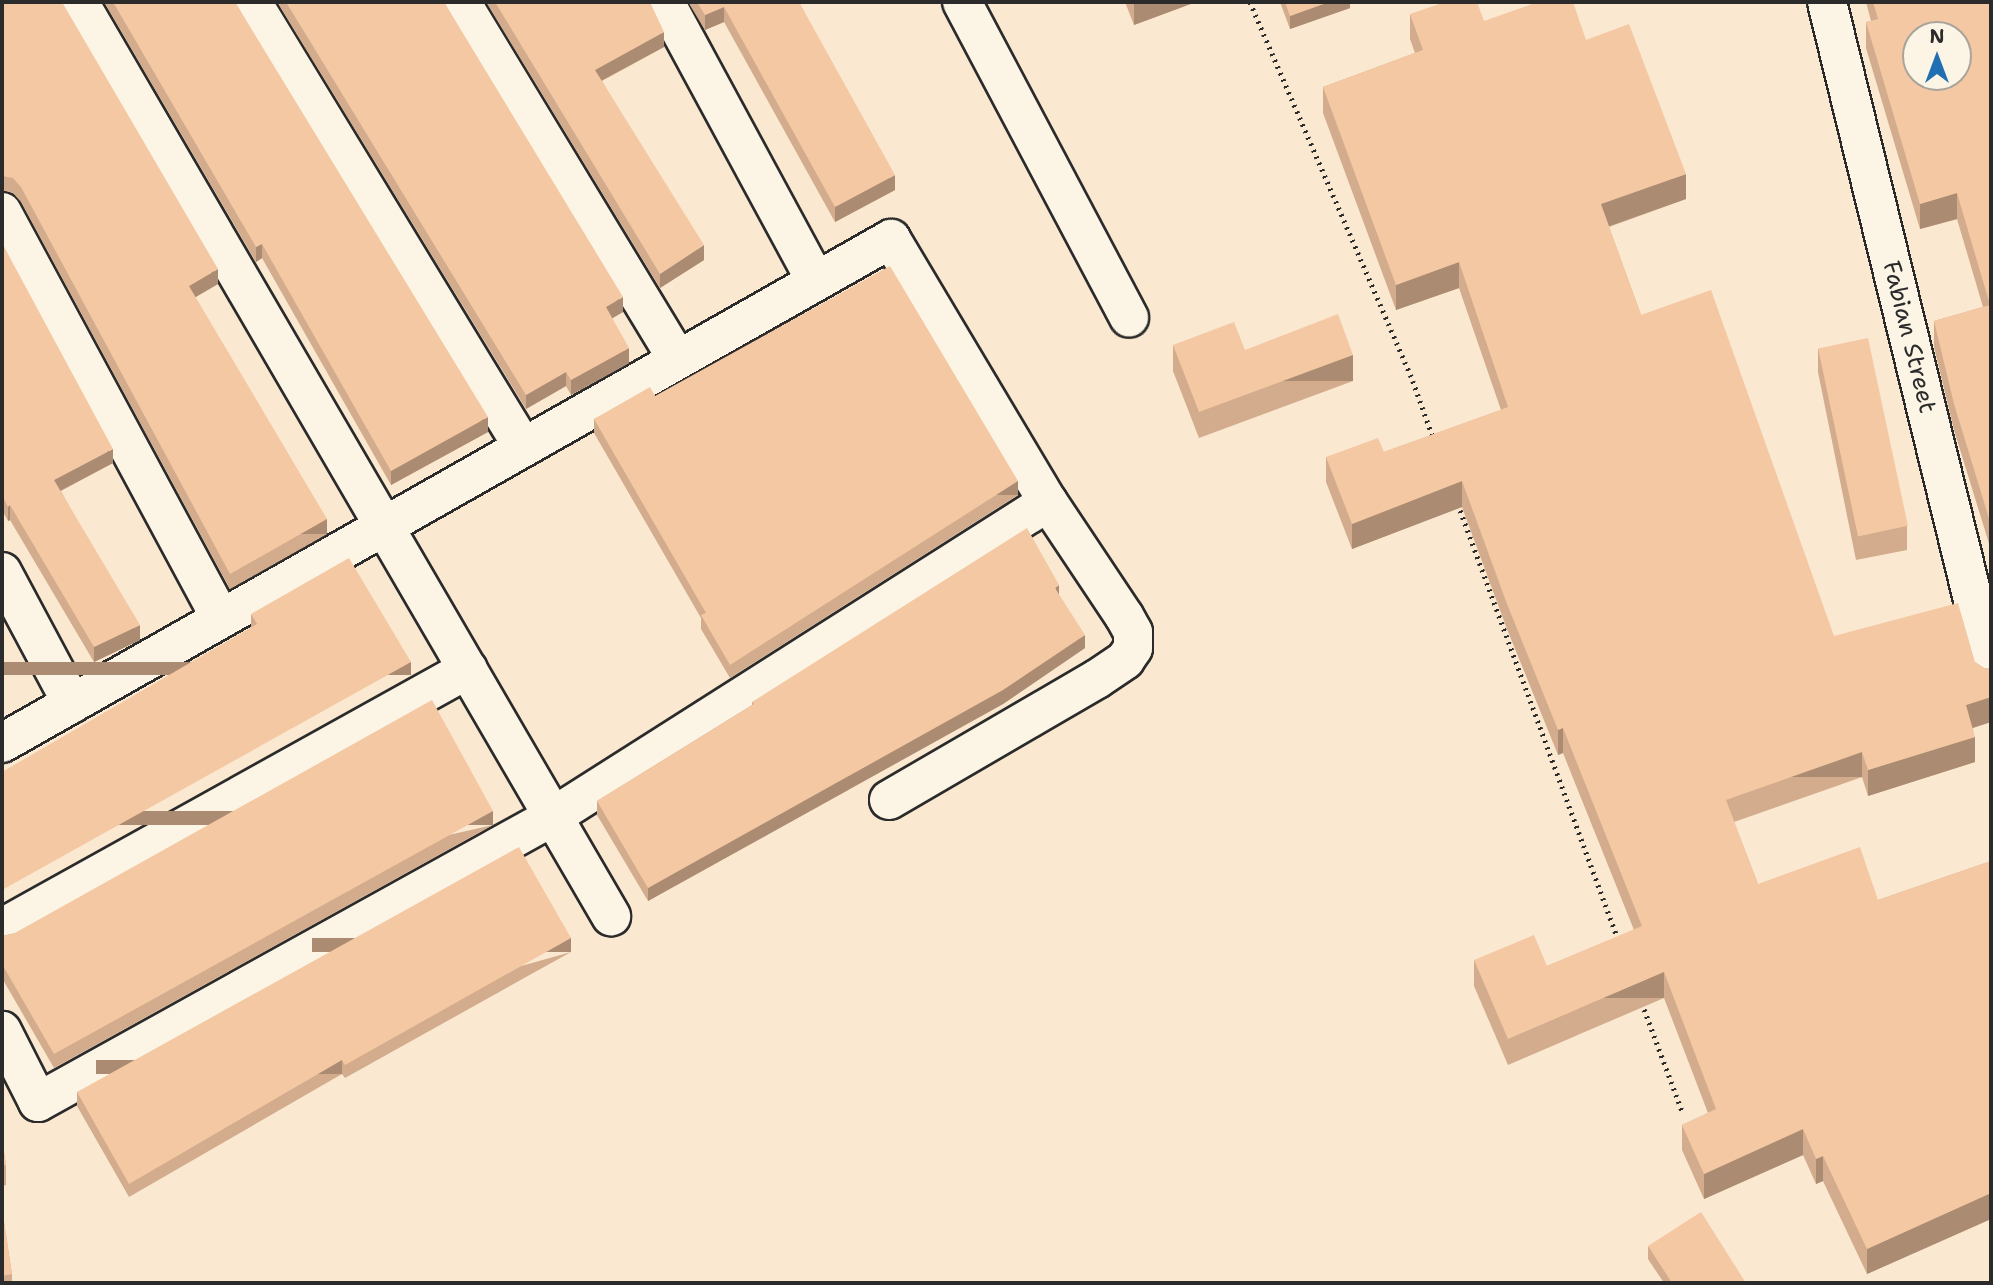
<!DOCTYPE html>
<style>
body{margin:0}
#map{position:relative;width:1993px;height:1285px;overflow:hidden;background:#fae8d1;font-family:"Shantell Sans",sans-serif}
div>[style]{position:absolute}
.path>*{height:4.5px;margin-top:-2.25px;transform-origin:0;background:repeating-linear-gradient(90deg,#2b2b2b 0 2px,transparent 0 7px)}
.roads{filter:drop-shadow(2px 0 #2b2b2b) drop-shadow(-2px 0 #2b2b2b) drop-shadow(0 2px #2b2b2b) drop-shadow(0 -2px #2b2b2b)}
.minor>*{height:38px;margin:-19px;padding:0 19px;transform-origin:19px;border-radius:19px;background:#fcf5e5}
.wall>*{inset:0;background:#d2ac8c}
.shaded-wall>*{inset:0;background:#ab8c72;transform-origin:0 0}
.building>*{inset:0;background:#f4c8a3;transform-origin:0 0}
span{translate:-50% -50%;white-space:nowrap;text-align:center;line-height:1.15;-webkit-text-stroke:5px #fcf5e5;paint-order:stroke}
.street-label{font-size:24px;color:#2b2b2b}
.frame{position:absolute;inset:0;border:4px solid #2b2b2b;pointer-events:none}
.north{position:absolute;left:1902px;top:21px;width:70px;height:70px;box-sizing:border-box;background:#fcf5e5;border:2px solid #a8a49b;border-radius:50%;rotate:0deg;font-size:19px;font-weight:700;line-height:28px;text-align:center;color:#2b2b2b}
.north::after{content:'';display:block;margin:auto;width:24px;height:32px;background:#1f6fb2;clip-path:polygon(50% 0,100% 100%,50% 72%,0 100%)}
</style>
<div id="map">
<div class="path">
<div style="left:1250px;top:2px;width:413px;rotate:66.7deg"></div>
<div style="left:1413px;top:381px;width:63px;rotate:70.4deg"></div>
<div style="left:1458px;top:504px;width:463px;rotate:69.8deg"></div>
<div style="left:1642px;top:1003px;width:117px;rotate:69.6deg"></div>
</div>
<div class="roads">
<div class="minor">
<div style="left:79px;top:2px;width:1058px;rotate:59.8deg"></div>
<div style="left:252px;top:2px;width:521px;rotate:58.66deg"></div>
<div style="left:461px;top:2px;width:417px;rotate:58.8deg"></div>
<div style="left:665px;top:2px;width:317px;rotate:61.6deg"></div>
<div style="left:962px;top:2px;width:357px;rotate:62.1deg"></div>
<div style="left:1827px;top:2px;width:691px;rotate:76.27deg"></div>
<div style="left:2px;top:212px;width:461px;rotate:61.7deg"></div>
<div style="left:2px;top:572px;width:149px;rotate:61.9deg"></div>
<div style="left:2px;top:743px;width:1022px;rotate:-29.55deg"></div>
<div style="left:891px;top:239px;width:306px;rotate:59.2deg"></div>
<div style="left:1048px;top:502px;width:585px;rotate:147.56deg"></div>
<div style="left:554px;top:816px;width:590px;rotate:151deg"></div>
<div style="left:38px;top:1102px;width:80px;rotate:-116.9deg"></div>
<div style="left:889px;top:800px;width:241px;rotate:-30.2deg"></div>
<div style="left:1097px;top:679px;width:34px;rotate:-34deg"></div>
<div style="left:1125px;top:660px;width:14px;rotate:-56deg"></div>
<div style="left:1133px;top:648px;width:16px;rotate:-90deg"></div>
<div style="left:1133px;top:632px;width:18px;rotate:-119deg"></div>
<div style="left:1124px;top:616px;width:137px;rotate:-123.7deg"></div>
<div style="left:2px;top:928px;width:533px;rotate:-29.07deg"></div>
</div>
</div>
<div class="wall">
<div style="clip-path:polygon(2px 2px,218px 284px,195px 297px,327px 534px,230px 589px,21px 202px,13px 193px,2px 190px)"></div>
<div style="clip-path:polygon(104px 2px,235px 2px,488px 432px,391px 485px,262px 258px,256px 262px)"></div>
<div style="clip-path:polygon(277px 2px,444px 2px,623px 312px,612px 318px,629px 363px,571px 395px,566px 386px,526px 409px)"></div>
<div style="clip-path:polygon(486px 2px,650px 2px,664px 47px,602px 81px,704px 260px,660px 288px)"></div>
<div style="clip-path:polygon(688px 2px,799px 2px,895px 190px,835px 222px,724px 22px,705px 30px)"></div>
<div style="clip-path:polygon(1125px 2px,1196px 2px,1134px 25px)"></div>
<div style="clip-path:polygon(1280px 2px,1350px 2px,1350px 8px,1290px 29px)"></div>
<div style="clip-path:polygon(1866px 2px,1991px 2px,1991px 550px,1954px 430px,1934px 347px,1934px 321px,1983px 307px,1957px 219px,1920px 229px,1866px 48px,1866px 22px,1871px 21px)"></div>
<div style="clip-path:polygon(1410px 14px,1484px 21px,1586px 40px,1686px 199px,1609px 227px,1641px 315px,1834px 636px,1975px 662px,1984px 668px,1991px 669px,1991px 722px,1973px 728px,1975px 762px,1868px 796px,1862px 777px,1734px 822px,1758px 884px,1878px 900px,1991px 861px,1991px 1219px,1867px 1274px,1823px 1181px,1816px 1184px,1803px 1155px,1704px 1199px,1682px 1150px,1682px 1125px,1708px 1113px,1664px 998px,1508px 1065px,1474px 986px,1474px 960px,1547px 966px,1634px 930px,1563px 753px,1558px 755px,1507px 629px,1462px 507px,1352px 549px,1326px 482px,1326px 457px,1384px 452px,1501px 410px,1459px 288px,1396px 310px,1323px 113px,1323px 87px,1415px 53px,1410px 39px)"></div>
<div style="clip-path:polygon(2px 243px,113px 463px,61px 491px,140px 640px,94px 662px,10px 520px,8px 521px,2px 510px)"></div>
<div style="clip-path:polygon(1173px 345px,1245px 350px,1353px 381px,1199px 438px,1173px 371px)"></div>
<div style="clip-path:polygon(1818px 348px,1907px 526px,1907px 550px,1856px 560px,1818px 372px)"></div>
<div style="clip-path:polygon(655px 396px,1018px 495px,730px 678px,701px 629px,701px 618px,594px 433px,594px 419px)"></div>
<div style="clip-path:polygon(1059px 595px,1085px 648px,1003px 704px,648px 901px,597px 815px,597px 801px,752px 705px,752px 702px)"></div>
<div style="clip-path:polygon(251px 614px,411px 675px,251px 628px)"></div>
<div style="clip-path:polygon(493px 825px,54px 1068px,2px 978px,2px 936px)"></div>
<div style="clip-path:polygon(571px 952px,345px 1078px,342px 1074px,129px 1197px,77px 1106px,77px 1092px)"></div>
<div style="clip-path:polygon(2px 1139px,6px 1165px,6px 1185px,2px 1186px)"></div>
<div style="clip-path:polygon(2px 1209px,12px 1274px,12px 1283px,2px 1283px)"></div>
<div style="clip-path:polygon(1648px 1246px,1746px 1283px,1664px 1283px,1648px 1259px)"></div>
</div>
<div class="shaded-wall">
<div style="clip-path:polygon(1134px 2px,1196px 2px,1134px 25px)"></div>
<div style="clip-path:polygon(1329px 2px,1350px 2px,1350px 8px,1290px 29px,1290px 16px)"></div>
<div style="clip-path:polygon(724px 7px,724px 22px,705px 30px,705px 15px)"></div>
<div style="clip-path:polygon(664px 32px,664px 47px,595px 84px,595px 70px)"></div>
<div style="clip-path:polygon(1686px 174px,1686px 199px,1601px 229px,1601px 204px)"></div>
<div style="clip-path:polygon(895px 175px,895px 190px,835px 222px,835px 207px)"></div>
<div style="clip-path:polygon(1957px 193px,1957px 219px,1920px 229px,1920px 204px)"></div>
<div style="clip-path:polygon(262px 244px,262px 258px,256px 262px,256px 247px)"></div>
<div style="clip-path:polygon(704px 245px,704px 260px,660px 288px,660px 274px)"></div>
<div style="clip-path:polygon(1459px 262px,1459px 288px,1396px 310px,1396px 285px)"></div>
<div style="clip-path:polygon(218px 269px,218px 284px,189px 301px,189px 286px)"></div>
<div style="clip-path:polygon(623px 297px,623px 312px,606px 322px,606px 307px)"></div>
<div style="clip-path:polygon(629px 348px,629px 363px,571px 395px,571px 380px)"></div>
<div style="left:1353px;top:355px;width:26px;height:164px;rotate:90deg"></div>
<div style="clip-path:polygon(566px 372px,566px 386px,526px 409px,526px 395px)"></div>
<div style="clip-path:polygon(488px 417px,488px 432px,391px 485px,391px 471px)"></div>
<div style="clip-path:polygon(113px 449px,113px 463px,54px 494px,54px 480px)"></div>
<div style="left:1018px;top:481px;width:14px;height:342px;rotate:90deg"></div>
<div style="clip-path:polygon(1462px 481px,1462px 507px,1352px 549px,1352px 524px)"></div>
<div style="clip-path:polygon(10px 505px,10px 520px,8px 521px,8px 507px)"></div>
<div style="left:327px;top:519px;width:15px;height:112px;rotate:90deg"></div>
<div style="clip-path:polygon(1059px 585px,1059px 598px,1055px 588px)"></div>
<div style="clip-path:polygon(140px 625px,140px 640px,94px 662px,94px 647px)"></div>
<div style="clip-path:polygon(1085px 635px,1085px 648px,1003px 704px,648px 901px,648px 888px)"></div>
<div style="left:411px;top:662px;width:13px;height:468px;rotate:90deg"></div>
<div style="clip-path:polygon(1991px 697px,1991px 722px,1966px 730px,1966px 705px)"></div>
<div style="clip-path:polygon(1563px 728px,1563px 753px,1558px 755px,1558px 730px)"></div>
<div style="clip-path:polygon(1975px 737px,1975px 762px,1868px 796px,1868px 770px)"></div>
<div style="left:1862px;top:752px;width:25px;height:144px;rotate:90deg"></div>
<div style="left:493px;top:811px;width:14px;height:502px;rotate:90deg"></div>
<div style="left:571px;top:938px;width:14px;height:259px;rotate:90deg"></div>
<div style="left:1664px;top:972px;width:26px;height:170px;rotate:90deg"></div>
<div style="left:342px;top:1060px;width:14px;height:246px;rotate:90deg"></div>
<div style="clip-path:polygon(1803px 1129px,1803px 1155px,1704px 1199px,1704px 1174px)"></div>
<div style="clip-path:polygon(1823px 1156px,1823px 1181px,1816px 1184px,1816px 1159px)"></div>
<div style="clip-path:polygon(1991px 1193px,1991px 1219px,1867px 1274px,1867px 1249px)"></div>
</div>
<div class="building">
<div style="clip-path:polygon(2px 2px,62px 2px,218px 269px,189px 286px,327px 519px,230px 574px,21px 187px,13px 178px,2px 176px)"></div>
<div style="clip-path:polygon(113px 2px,235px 2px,488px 417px,391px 471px,262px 244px,256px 247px)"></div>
<div style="clip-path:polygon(286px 2px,444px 2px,623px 297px,606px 307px,629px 348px,571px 380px,566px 372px,526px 395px)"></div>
<div style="clip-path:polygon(495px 2px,650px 2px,664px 32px,595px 70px,704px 245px,660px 274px)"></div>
<div style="clip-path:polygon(697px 2px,799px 2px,895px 175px,835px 207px,724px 7px,705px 15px)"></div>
<div style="clip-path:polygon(1285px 2px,1329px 2px,1290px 16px)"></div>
<div style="clip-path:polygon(1445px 2px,1477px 2px,1484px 21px,1538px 2px,1573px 2px,1586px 40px,1629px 24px,1686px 174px,1601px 204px,1641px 315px,1711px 290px,1834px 636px,1958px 603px,1975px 662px,1984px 668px,1991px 669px,1991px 697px,1966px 705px,1975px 737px,1868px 770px,1862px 752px,1726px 800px,1758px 884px,1860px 847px,1878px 900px,1991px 861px,1991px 1193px,1867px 1249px,1823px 1156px,1816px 1159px,1803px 1129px,1704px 1174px,1682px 1125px,1716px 1109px,1664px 972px,1508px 1039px,1474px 960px,1534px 935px,1547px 966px,1642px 926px,1563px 728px,1558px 730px,1507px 604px,1462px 481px,1352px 524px,1326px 457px,1378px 438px,1384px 452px,1508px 407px,1459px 262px,1396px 285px,1323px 87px,1423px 50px,1410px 14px)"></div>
<div style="clip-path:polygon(evenodd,1873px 2px,1991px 2px,1991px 525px,1954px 404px,1934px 321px,1990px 305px,1957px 193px,1920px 204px,1866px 22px,1878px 19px,1873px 2px,1916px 35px,1958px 35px,1958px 77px,1916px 77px,1916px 35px)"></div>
<div style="clip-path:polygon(2px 243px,113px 449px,54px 480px,140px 625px,94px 647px,10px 505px,8px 507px,2px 495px)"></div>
<div style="clip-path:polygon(890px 266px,1018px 481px,730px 665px,701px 615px,706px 613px,594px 419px,650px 387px,655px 396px)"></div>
<div style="clip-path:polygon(1338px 314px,1353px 355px,1199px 412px,1173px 345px,1234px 322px,1245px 350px)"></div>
<div style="left:1868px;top:338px;width:192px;height:51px;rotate:78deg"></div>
<div style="clip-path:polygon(1027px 528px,1059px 585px,1055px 588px,1085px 635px,1003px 690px,648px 888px,597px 801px,754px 704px,752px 702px)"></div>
<div style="clip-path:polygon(349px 558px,411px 662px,2px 890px,2px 772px,257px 624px,251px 614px)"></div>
<div style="clip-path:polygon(432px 700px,493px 811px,54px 1054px,2px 964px,2px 936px,13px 934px)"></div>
<div style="clip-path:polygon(519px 847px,571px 938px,345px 1065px,342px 1060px,129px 1184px,77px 1092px)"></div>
<div style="clip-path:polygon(2px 1139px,6px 1165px,2px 1166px)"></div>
<div style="clip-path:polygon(2px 1209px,12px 1274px,2px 1276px)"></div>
<div style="clip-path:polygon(1701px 1212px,1746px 1283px,1672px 1283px,1648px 1246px)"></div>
</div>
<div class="street-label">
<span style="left:1909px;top:337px;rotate:76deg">Fabian Street</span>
</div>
<div class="frame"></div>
<div class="north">N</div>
</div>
